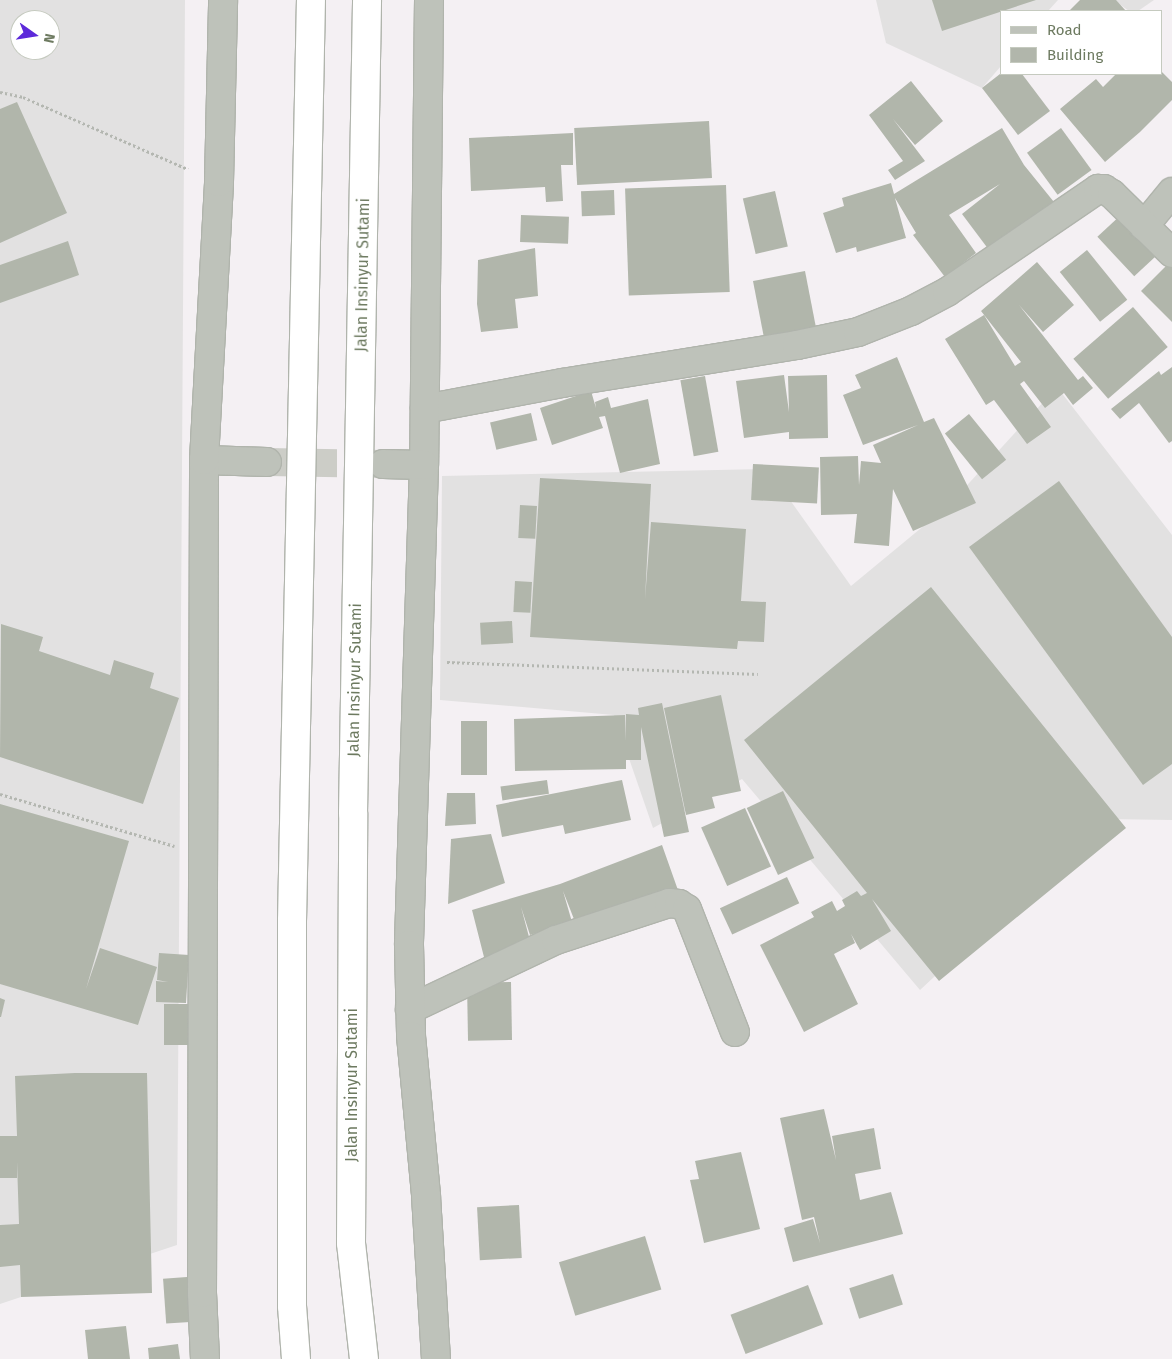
<!DOCTYPE html>
<style>
body{margin:0}
#map{position:relative;width:1172px;height:1359px;overflow:hidden;background:#f4f0f3;font-family:"Fira Sans",sans-serif}
div>[style]{position:absolute}
.built>*{inset:0;background:#e2e1e1}
.building>*{inset:0;background:#b1b6ab;transform-origin:0 0}
.tertiary-tunnel>*{height:28px;margin-top:-14px;transform-origin:0;background:repeating-linear-gradient(90deg,#cccdc7 0 28px,transparent 0 42px)}
.path>*{height:3px;margin-top:-1.5px;transform-origin:0;background:repeating-linear-gradient(90deg,#b4b7b1 0 2.5px,transparent 0 5px)}
.roads{filter:drop-shadow(1px 0 #b0b4ac) drop-shadow(-1px 0 #b0b4ac) drop-shadow(0 1px #b0b4ac) drop-shadow(0 -1px #b0b4ac)}
.minor>*{height:28px;margin:-14px;padding:0 14px;transform-origin:14px;border-radius:14px;background:#bec2ba}
.tertiary>*{height:28px;margin:-14px;padding:0 14px;transform-origin:14px;border-radius:14px;background:#bec2ba}
.motorway>*{height:28px;margin:-14px;padding:0 14px;transform-origin:14px;border-radius:14px;background:#fff}
span{translate:-50% -50%;white-space:nowrap;text-align:center;line-height:1.15;-webkit-text-stroke:5px #fff;paint-order:stroke}
.street-label{font-size:16px;color:#6d7a60}
.legend{position:absolute;left:1000px;top:10px;width:162px;height:65px;box-sizing:border-box;background:#fff;border:1px solid #c5cabf;margin:0;padding:6px 9px;list-style:none;font-size:15px;color:#6d7a60}
.legend li{display:flex;align-items:center;gap:10px;height:25px}
.legend b{width:25px;border:1px solid #c5cabf}
.north{position:absolute;left:10px;top:10px;width:50px;height:50px;box-sizing:border-box;background:#fff;border:1px solid #c5cabf;border-radius:50%;rotate:103deg;font-size:14px;font-weight:700;line-height:20px;text-align:center;color:#6d7a60}
.north::after{content:'';display:block;margin:auto;width:18px;height:22px;background:#5d2ada;clip-path:polygon(50% 0,100% 100%,50% 72%,0 100%)}
</style>
<div id="map">
<div class="built">
<div style="clip-path:polygon(evenodd,0 0,185px 0,177px 1245px,0 1304px,0 0,20px 20px,50px 20px,50px 50px,20px 50px,20px 20px)"></div>
<div style="clip-path:polygon(876px 0,1058px 0,1048px 11px,1001px 11px,1001px 66px,982px 88px,886px 43px)"></div>
<div style="clip-path:polygon(1114px 0,1154px 0,1138px 11px,1129px 11px)"></div>
<div style="clip-path:polygon(1057px 387px,1172px 535px,1172px 820px,1104px 819px,920px 990px,742px 779px,653px 828px,614px 715px,440px 700px,442px 476px,768px 469px,851px 586px,949px 505px)"></div>
</div>
<div class="building">
<div style="clip-path:polygon(932px 0,1036px 0,942px 31px)"></div>
<div style="clip-path:polygon(1080px 0,1116px 0,1126px 11px,1069px 11px)"></div>
<div style="clip-path:polygon(1161px 71px,1172px 82px,1172px 100px,1140px 132px,1105px 162px,1060px 109px,1096px 79px,1103px 87px,1116px 74px,1161px 74px)"></div>
<div style="clip-path:polygon(1000px 74px,1022px 74px,1050px 111px,1018px 135px,982px 88px)"></div>
<div style="clip-path:polygon(911px 81px,943px 121px,915px 145px,893px 119px,925px 161px,895px 180px,888px 170px,903px 161px,869px 115px)"></div>
<div style="clip-path:polygon(17px 102px,67px 213px,0 243px,0 109px)"></div>
<div style="left:709px;top:121px;width:57px;height:135px;rotate:87deg"></div>
<div style="clip-path:polygon(1002px 128px,1024px 165px,1058px 207px,995px 258px,962px 214px,1000px 184px,949px 215px,976px 253px,945px 277px,913px 235px,916px 233px,895px 198px,906px 238px,857px 252px,856px 247px,836px 253px,823px 213px,844px 206px,842px 198px,891px 183px,894px 194px)"></div>
<div style="left:1061px;top:128px;width:52px;height:42px;rotate:54deg"></div>
<div style="clip-path:polygon(573px 133px,573px 165px,561px 165px,563px 201px,546px 202px,545px 187px,471px 191px,469px 138px)"></div>
<div style="left:726px;top:185px;width:107px;height:101px;rotate:88deg"></div>
<div style="left:614px;top:190px;width:25px;height:33px;rotate:88deg"></div>
<div style="left:775px;top:191px;width:57px;height:33px;rotate:77deg"></div>
<div style="left:1123px;top:213px;width:54px;height:35px;rotate:47deg"></div>
<div style="left:521px;top:215px;width:48px;height:27px;rotate:2deg"></div>
<div style="clip-path:polygon(68px 241px,79px 275px,0 303px,0 265px)"></div>
<div style="clip-path:polygon(535px 248px,538px 296px,515px 299px,518px 328px,481px 332px,477px 304px,478px 260px)"></div>
<div style="left:1087px;top:250px;width:64px;height:35px;rotate:51deg"></div>
<div style="clip-path:polygon(1171px 261px,1172px 262px,1172px 322px,1141px 291px)"></div>
<div style="clip-path:polygon(1037px 262px,1074px 305px,1043px 332px,1019px 305px,1078px 380px,1083px 376px,1093px 388px,1073px 405px,1064px 393px,1045px 408px,1024px 381px,1020px 384px,1051px 427px,1027px 444px,994px 400px,986px 405px,945px 339px,984px 315px,1015px 366px,1021px 362px,981px 311px)"></div>
<div style="left:805px;top:271px;width:57px;height:53px;rotate:79deg"></div>
<div style="left:1133px;top:307px;width:53px;height:79px;rotate:49deg"></div>
<div style="clip-path:polygon(897px 357px,924px 422px,934px 418px,976px 503px,913px 531px,893px 489px,889px 546px,854px 543px,857px 514px,821px 515px,820px 457px,858px 456px,859px 485px,861px 461px,881px 463px,873px 445px,918px 425px,863px 445px,843px 395px,861px 388px,855px 375px)"></div>
<div style="clip-path:polygon(1172px 367px,1172px 441px,1169px 443px,1139px 403px,1120px 419px,1111px 409px,1159px 371px,1161px 375px)"></div>
<div style="clip-path:polygon(784px 375px,789px 412px,788px 376px,827px 375px,828px 438px,789px 439px,789px 432px,744px 438px,736px 381px)"></div>
<div style="left:705px;top:376px;width:77px;height:25px;rotate:80deg"></div>
<div style="clip-path:polygon(591px 391px,596px 408px,595px 402px,608px 397px,611px 408px,648px 399px,660px 464px,620px 473px,605px 416px,599px 417px,603px 428px,552px 445px,540px 408px)"></div>
<div style="left:531px;top:413px;width:28px;height:42px;rotate:77deg"></div>
<div style="left:969px;top:414px;width:59px;height:31px;rotate:51deg"></div>
<div style="left:753px;top:464px;width:66px;height:36px;rotate:3deg"></div>
<div style="clip-path:polygon(540px 478px,651px 484px,645px 599px,651px 522px,746px 529px,741px 601px,766px 602px,764px 642px,738px 641px,737px 649px,530px 637px)"></div>
<div style="clip-path:polygon(1059px 481px,1172px 637px,1172px 764px,1143px 785px,969px 547px)"></div>
<div style="left:520px;top:505px;width:17px;height:33px;rotate:3deg"></div>
<div style="left:515px;top:581px;width:17px;height:31px;rotate:3deg"></div>
<div style="clip-path:polygon(931px 587px,1126px 828px,939px 981px,872px 899px,891px 931px,860px 950px,851px 934px,855px 943px,834px 954px,858px 1004px,804px 1032px,760px 945px,814px 917px,811px 912px,832px 901px,837px 911px,845px 906px,842px 900px,857px 891px,861px 896px,867px 893px,744px 740px)"></div>
<div style="left:512px;top:621px;width:22px;height:32px;rotate:87deg"></div>
<div style="clip-path:polygon(1px 624px,43px 637px,39px 651px,110px 675px,114px 660px,154px 673px,150px 688px,179px 698px,143px 804px,0 757px)"></div>
<div style="clip-path:polygon(721px 695px,741px 791px,712px 797px,715px 808px,686px 815px,664px 708px)"></div>
<div style="clip-path:polygon(662px 703px,689px 832px,664px 837px,641px 727px,641px 760px,626px 760px,626px 769px,515px 771px,514px 719px,625px 715px,626px 741px,626px 714px,639px 715px,638px 708px)"></div>
<div style="left:461px;top:721px;width:26px;height:54px"></div>
<div style="left:547px;top:780px;width:14px;height:47px;rotate:82deg"></div>
<div style="clip-path:polygon(622px 780px,631px 820px,565px 834px,563px 825px,502px 837px,496px 805px)"></div>
<div style="left:783px;top:791px;width:74px;height:40px;rotate:65deg"></div>
<div style="clip-path:polygon(447px 793px,475px 793px,476px 824px,445px 826px)"></div>
<div style="clip-path:polygon(0 804px,129px 841px,86px 989px,100px 948px,157px 967px,138px 1025px,0 984px)"></div>
<div style="left:745px;top:808px;width:64px;height:48px;rotate:66deg"></div>
<div style="clip-path:polygon(491px 834px,505px 883px,448px 904px,451px 839px)"></div>
<div style="clip-path:polygon(662px 845px,679px 893px,579px 932px,563px 891px,572px 922px,530px 935px,521px 907px,532px 948px,485px 961px,472px 910px,560px 884px)"></div>
<div style="left:787px;top:877px;width:29px;height:74px;rotate:65deg"></div>
<div style="clip-path:polygon(159px 953px,189px 955px,186px 1003px,156px 1002px,156px 981px,168px 982px,157px 980px)"></div>
<div style="left:511px;top:982px;width:58px;height:44px;rotate:89deg"></div>
<div style="clip-path:polygon(0 998px,5px 1000px,1px 1017px,0 1017px)"></div>
<div style="left:164px;top:1004px;width:27px;height:41px"></div>
<div style="clip-path:polygon(75px 1073px,147px 1073px,152px 1293px,21px 1297px,20px 1265px,0 1267px,0 1225px,19px 1224px,17px 1162px,17px 1178px,0 1178px,0 1136px,17px 1136px,15px 1076px)"></div>
<div style="clip-path:polygon(824px 1109px,836px 1160px,832px 1136px,874px 1128px,881px 1169px,855px 1174px,860px 1200px,891px 1192px,903px 1234px,793px 1262px,784px 1228px,813px 1219px,820px 1243px,814px 1217px,802px 1220px,780px 1118px)"></div>
<div style="clip-path:polygon(741px 1152px,760px 1229px,704px 1243px,690px 1180px,699px 1179px,695px 1161px)"></div>
<div style="left:519px;top:1205px;width:53px;height:42px;rotate:87deg"></div>
<div style="left:645px;top:1236px;width:56px;height:90px;rotate:73deg"></div>
<div style="left:893px;top:1274px;width:32px;height:46px;rotate:72deg"></div>
<div style="left:187px;top:1277px;width:45px;height:24px;rotate:86deg"></div>
<div style="left:808px;top:1285px;width:42px;height:83px;rotate:69deg"></div>
<div style="clip-path:polygon(126px 1326px,130px 1359px,88px 1359px,85px 1330px)"></div>
<div style="clip-path:polygon(178px 1344px,180px 1359px,149px 1359px,148px 1348px)"></div>
</div>
<div class="tertiary-tunnel">
<div style="left:267px;top:462px;width:116px;rotate:1deg"></div>
</div>
<div class="path">
<div style="left:0;top:92px;width:24px;rotate:12deg"></div>
<div style="left:23px;top:97px;width:180px;rotate:23.6deg"></div>
<div style="left:447px;top:662px;width:311px;rotate:2.2deg"></div>
<div style="left:0;top:794px;width:182px;rotate:16.6deg"></div>
</div>
<div class="roads">
<div class="minor">
<div style="left:1144px;top:226px;width:44px;rotate:-50.5deg"></div>
<div style="left:425px;top:409px;width:139px;rotate:-10.7deg"></div>
<div style="left:562px;top:383px;width:238px;rotate:-9.2deg"></div>
<div style="left:797px;top:345px;width:62px;rotate:-12deg"></div>
<div style="left:858px;top:332px;width:57px;rotate:-21.6deg"></div>
<div style="left:911px;top:311px;width:41px;rotate:-27.8deg"></div>
<div style="left:947px;top:292px;width:183px;rotate:-34.3deg"></div>
<div style="left:1098px;top:189px;width:6px"></div>
<div style="left:1104px;top:189px;width:9px;rotate:32deg"></div>
<div style="left:1112px;top:194px;width:84px;rotate:44.5deg"></div>
<div style="left:410px;top:1009px;width:161px;rotate:-25.3deg"></div>
<div style="left:556px;top:940px;width:119px;rotate:-18.1deg"></div>
<div style="left:669px;top:903px;width:10px;rotate:6deg"></div>
<div style="left:679px;top:904px;width:9px;rotate:32deg"></div>
<div style="left:687px;top:909px;width:132px;rotate:68.7deg"></div>
</div>
<div class="tertiary">
<div style="left:429px;top:0;width:465px;rotate:90.6deg"></div>
<div style="left:424px;top:465px;width:480px;rotate:91.8deg"></div>
<div style="left:409px;top:945px;width:91px;rotate:88.7deg"></div>
<div style="left:411px;top:1036px;width:161px;rotate:84.6deg"></div>
<div style="left:426px;top:1196px;width:163px;rotate:86.5deg"></div>
<div style="left:204px;top:460px;width:63px;rotate:1.8deg"></div>
<div style="left:383px;top:464px;width:41px;rotate:1.4deg"></div>
<div style="left:205px;top:1359px;width:66px;rotate:-92.6deg"></div>
<div style="left:202px;top:1293px;width:833px;rotate:-89.86deg"></div>
<div style="left:204px;top:460px;width:278px;rotate:-86.9deg"></div>
<div style="left:219px;top:182px;width:182px;rotate:-88.7deg"></div>
</div>
<div class="motorway">
<div style="left:296px;top:1359px;width:53px;rotate:-94.3deg"></div>
<div style="left:292px;top:1306px;width:385px;rotate:-90deg"></div>
<div style="left:292px;top:921px;width:921px;rotate:-88.82deg"></div>
<div style="left:364px;top:1359px;width:117px;rotate:-96.4deg"></div>
<div style="left:351px;top:1243px;width:430px;rotate:-89.7deg"></div>
<div style="left:353px;top:813px;width:813px;rotate:-89.01deg"></div>
</div>
</div>
<div class="street-label">
<span style="left:363px;top:275px;rotate:-89deg">Jalan Insinyur Sutami</span>
<span style="left:355px;top:680px;rotate:-89deg">Jalan Insinyur Sutami</span>
<span style="left:352px;top:1085px;rotate:-90deg">Jalan Insinyur Sutami</span>
</div>
<ul class="legend">
<li><b style="height:6px;background:#bec2ba"></b>Road</li>
<li><b style="height:14px;background:#b1b6ab"></b>Building</li>
</ul>
<div class="north">N</div>
</div>
